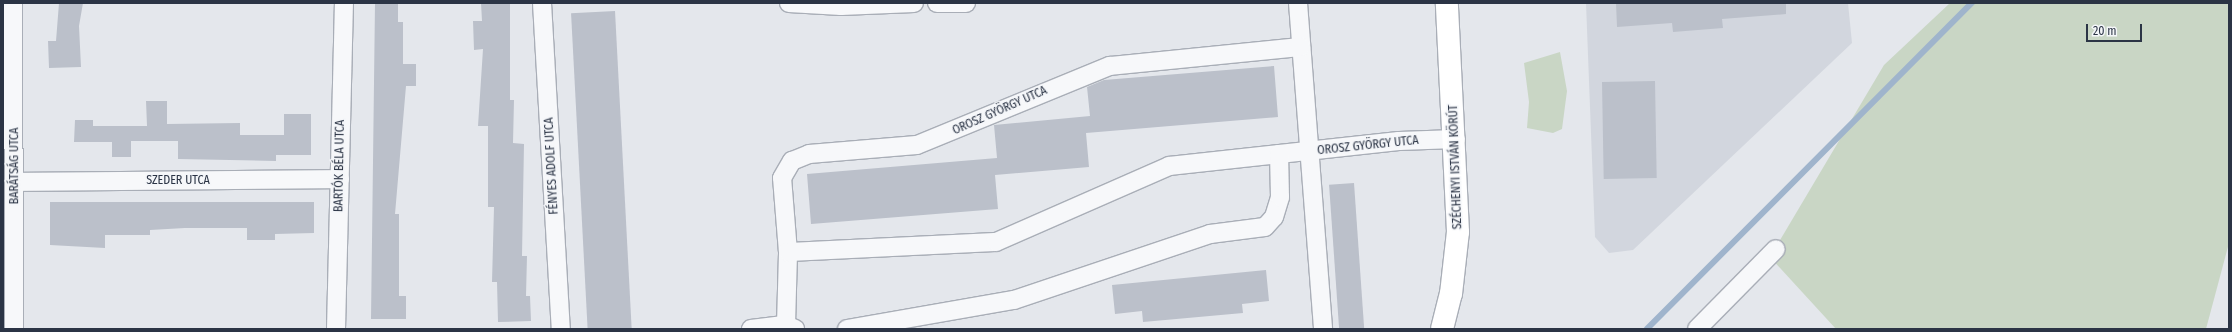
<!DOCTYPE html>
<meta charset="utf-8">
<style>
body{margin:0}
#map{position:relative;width:2232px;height:332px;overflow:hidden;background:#e4e7ec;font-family:"Fira Sans Condensed",sans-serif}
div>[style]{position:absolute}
.built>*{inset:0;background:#d2d6de}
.green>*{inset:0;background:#c9d6c5}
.stream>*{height:5.5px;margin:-2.75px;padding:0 2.75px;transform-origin:2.75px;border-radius:2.75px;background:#9fb4cc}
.building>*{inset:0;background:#bbc0ca;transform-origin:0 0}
.roads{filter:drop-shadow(1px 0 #a9aeb7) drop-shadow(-1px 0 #a9aeb7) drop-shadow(0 1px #a9aeb7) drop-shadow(0 -1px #a9aeb7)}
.street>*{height:18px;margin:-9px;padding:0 9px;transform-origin:9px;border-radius:9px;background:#f7f8fa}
.secondary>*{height:22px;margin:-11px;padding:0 11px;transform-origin:11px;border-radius:11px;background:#fff}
span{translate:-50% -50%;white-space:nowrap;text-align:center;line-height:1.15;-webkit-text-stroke:3px #f4f6f9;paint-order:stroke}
.street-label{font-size:12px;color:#2b3445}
.frame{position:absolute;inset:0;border:4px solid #2b3445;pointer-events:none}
.scale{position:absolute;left:2086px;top:24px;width:56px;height:18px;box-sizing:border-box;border:2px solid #2b3445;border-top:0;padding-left:5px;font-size:12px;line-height:14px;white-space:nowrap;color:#2b3445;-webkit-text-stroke:3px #f4f6f9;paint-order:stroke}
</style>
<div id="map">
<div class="built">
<div style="clip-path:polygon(1586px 3px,1848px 3px,1852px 43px,1633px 250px,1609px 253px,1595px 237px)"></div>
</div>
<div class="green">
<div style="clip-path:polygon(1950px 3px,2229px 3px,2229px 243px,2206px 329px,1836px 329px,1770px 257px,1884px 65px)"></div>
<div style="clip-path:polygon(1560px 52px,1567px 91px,1562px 129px,1553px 133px,1527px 128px,1529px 102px,1524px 63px)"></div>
</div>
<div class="stream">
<div style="left:1647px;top:329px;width:460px;rotate:-45.1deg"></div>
</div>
<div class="building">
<div style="clip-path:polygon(59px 3px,83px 3px,79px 26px,81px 67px,49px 68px,48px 41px,56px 41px)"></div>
<div style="clip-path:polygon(375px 3px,398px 3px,398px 22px,403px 22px,403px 64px,416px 64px,416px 86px,406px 86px,395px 214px,399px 214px,399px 296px,406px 296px,406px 319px,371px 319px)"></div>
<div style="clip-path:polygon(481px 3px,510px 3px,510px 100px,514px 100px,513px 143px,524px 144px,522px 256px,527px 256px,526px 296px,530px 296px,531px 321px,498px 322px,497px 282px,492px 282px,494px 207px,488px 207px,488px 126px,478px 126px,483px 49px,474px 50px,473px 21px,482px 21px)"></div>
<div style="clip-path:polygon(1616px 3px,1786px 3px,1786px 14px,1722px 19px,1723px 28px,1673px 32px,1672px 23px,1617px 27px)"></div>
<div style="left:615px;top:11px;width:318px;height:44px;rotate:87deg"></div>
<div style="clip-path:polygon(1274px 66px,1278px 117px,1086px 133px,1089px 167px,995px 175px,998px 209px,811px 224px,807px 174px,997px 158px,994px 125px,1090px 116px,1087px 87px,1104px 80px)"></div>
<div style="left:1655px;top:81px;width:97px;height:53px;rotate:89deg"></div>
<div style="clip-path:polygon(146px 101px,167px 101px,167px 124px,240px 123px,240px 135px,284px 135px,284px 114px,311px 114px,311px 155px,276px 155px,276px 161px,178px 159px,178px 141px,131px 141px,131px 157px,112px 157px,112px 142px,74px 142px,75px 120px,93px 120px,93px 126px,147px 126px)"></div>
<div style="left:1354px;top:183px;width:146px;height:25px;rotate:86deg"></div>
<div style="clip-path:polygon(50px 202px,314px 202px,314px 233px,275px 234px,275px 240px,247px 240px,247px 228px,185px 228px,150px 230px,150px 235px,105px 235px,105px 248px,50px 245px)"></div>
<div style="clip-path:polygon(1266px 270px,1269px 301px,1242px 304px,1243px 313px,1143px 322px,1142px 311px,1115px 314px,1112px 285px)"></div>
</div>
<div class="roads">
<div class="street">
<div style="left:13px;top:3px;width:326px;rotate:89.8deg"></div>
<div style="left:542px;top:3px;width:327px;rotate:86.7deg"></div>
<div style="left:789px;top:3px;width:52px;rotate:3.3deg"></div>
<div style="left:841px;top:6px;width:73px;rotate:-2.4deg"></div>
<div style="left:937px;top:3px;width:29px"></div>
<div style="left:1298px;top:3px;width:327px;rotate:85.6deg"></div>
<div style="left:16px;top:182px;width:324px;rotate:-0.5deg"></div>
<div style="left:788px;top:252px;width:74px;rotate:-94.6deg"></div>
<div style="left:782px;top:178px;width:20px;rotate:-60deg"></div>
<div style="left:792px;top:161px;width:18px;rotate:-22deg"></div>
<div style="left:809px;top:154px;width:108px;rotate:-4.8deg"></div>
<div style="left:917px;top:145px;width:209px;rotate:-22.3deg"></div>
<div style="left:1110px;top:66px;width:192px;rotate:-5.7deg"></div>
<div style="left:786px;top:325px;width:73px;rotate:-88.4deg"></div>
<div style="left:788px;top:252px;width:208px;rotate:-2.8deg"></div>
<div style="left:996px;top:242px;width:189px;rotate:-23.7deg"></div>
<div style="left:1169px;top:166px;width:231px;rotate:-6.2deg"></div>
<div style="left:1399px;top:141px;width:57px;rotate:-2deg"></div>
<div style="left:336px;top:329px;width:326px;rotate:-88.6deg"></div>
<div style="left:751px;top:329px;width:35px;rotate:-7deg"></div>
<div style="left:786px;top:325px;width:10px;rotate:24deg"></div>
<div style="left:847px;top:329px;width:169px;rotate:-9.9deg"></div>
<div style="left:1014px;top:300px;width:207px;rotate:-18.6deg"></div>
<div style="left:1210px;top:234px;width:55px;rotate:-7.3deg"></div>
<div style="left:1265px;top:227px;width:13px;rotate:-48deg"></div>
<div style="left:1274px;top:217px;width:21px;rotate:-73deg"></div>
<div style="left:1280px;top:197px;width:43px;rotate:-91.3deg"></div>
<div style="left:1697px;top:329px;width:112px;rotate:-45.4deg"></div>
</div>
<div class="secondary">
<div style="left:1442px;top:329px;width:36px;rotate:-76deg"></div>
<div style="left:1451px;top:294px;width:62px;rotate:-83.6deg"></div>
<div style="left:1458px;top:232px;width:229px;rotate:-92.8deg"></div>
</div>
</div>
<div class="street-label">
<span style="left:1000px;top:111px;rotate:-24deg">OROSZ GYÖRGY UTCA</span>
<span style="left:1368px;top:146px;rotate:-6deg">OROSZ GYÖRGY UTCA</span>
<span style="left:15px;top:166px;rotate:-90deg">BARÁTSÁG UTCA</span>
<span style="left:340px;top:166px;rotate:-89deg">BARTÓK BÉLA UTCA</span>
<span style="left:552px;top:166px;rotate:-93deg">FÉNYES ADOLF UTCA</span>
<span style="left:1456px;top:167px;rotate:-92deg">SZÉCHENYI ISTVÁN KÖRÚT</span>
<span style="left:178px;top:181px">SZEDER UTCA</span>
</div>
<div class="frame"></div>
<div class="scale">20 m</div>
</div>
